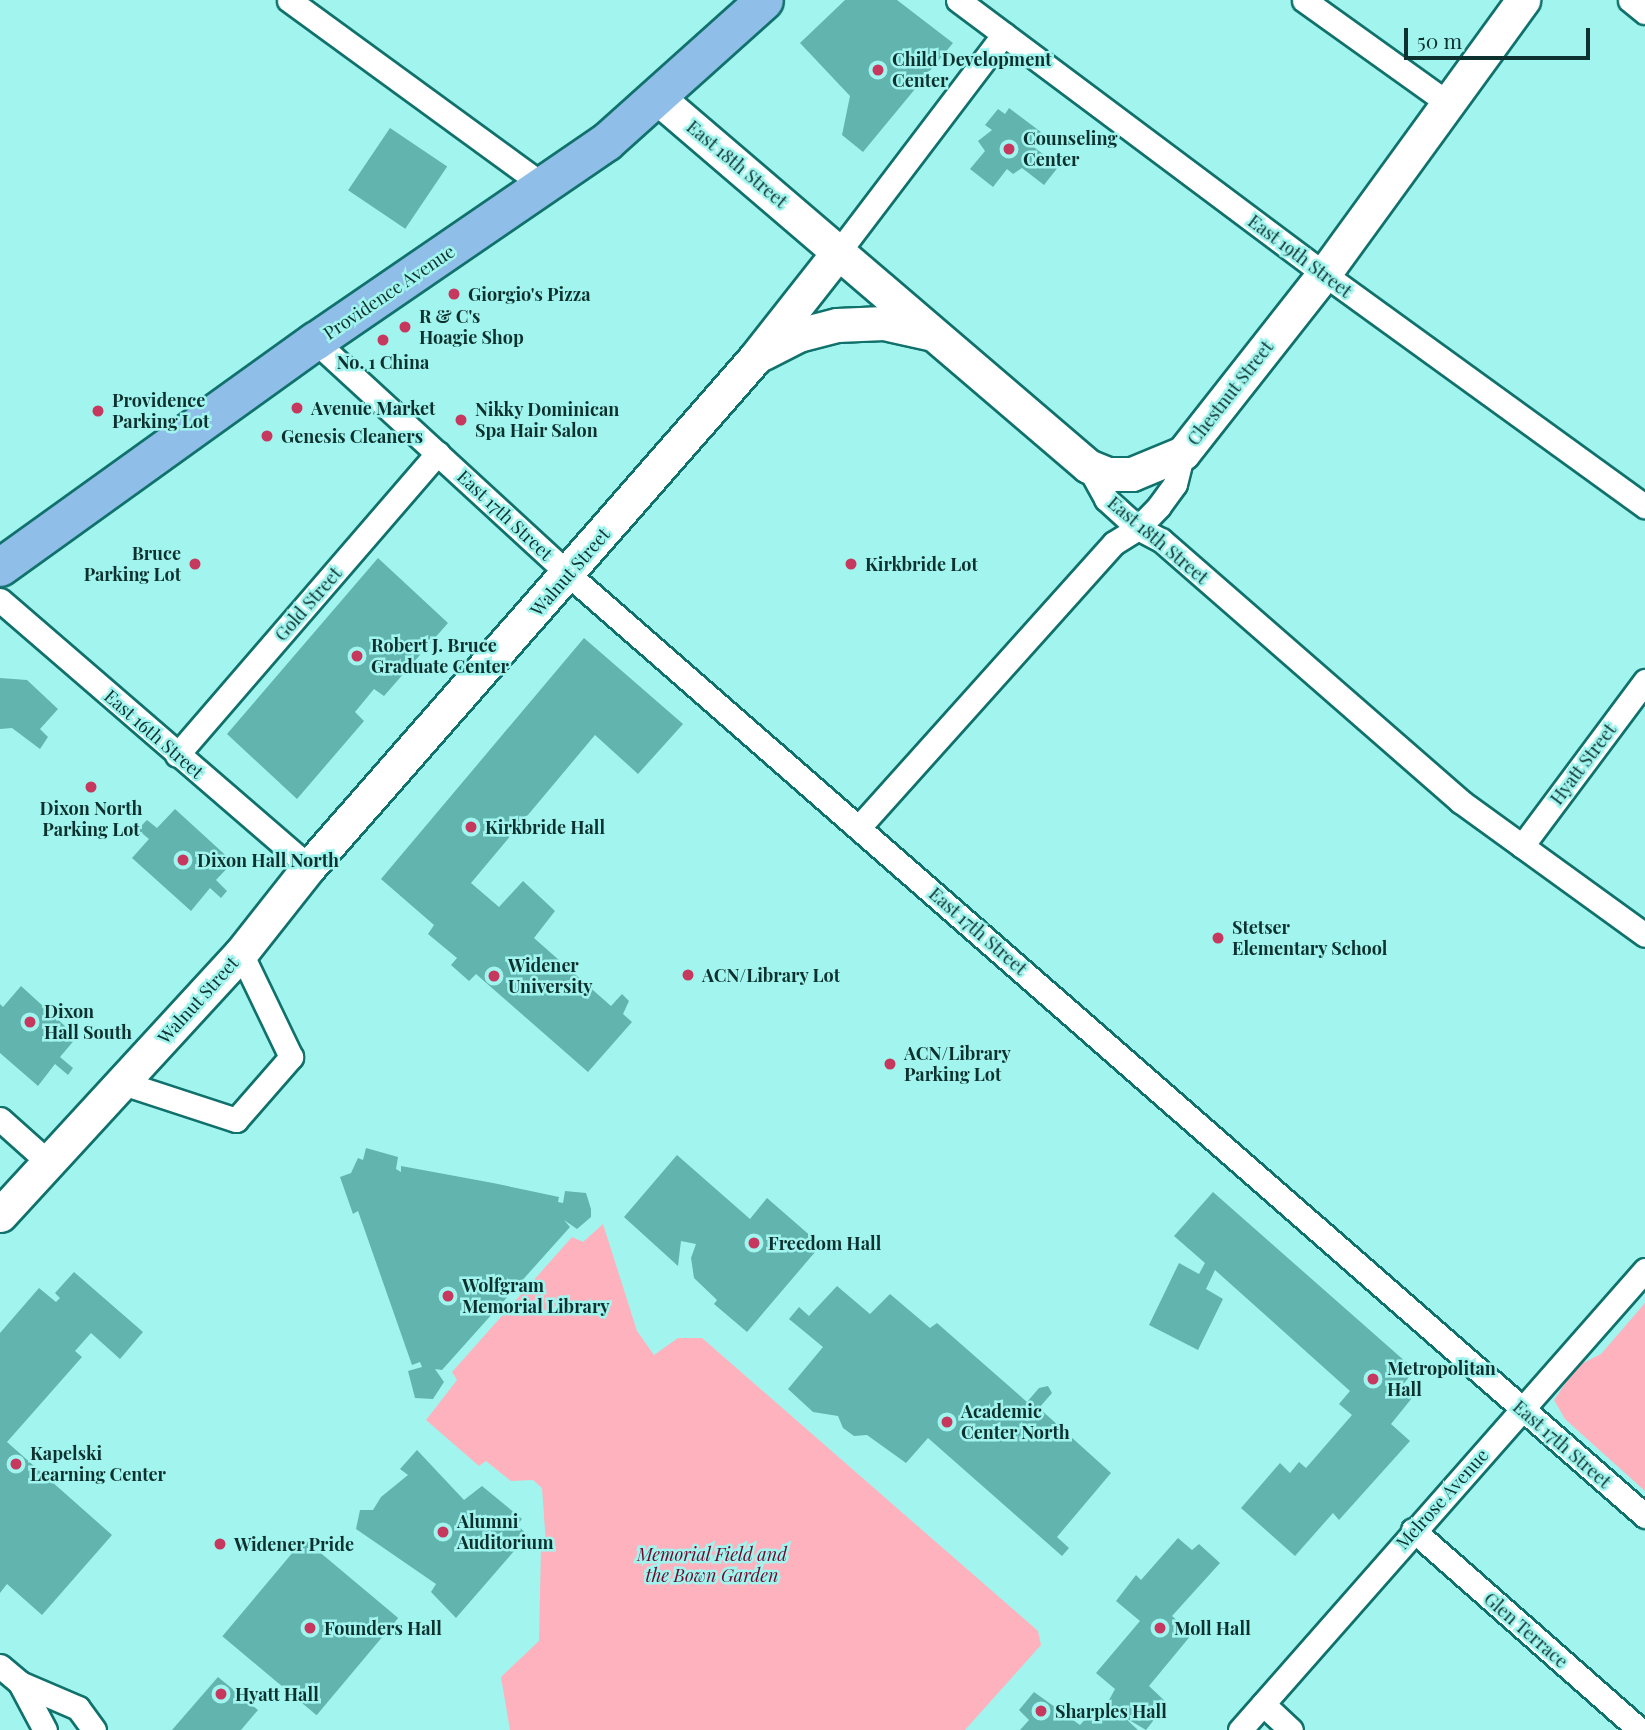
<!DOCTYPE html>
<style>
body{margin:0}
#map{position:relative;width:1645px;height:1730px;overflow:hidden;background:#a1f5ee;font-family:"Playfair Display",serif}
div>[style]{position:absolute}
.green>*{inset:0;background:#feb2bd}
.building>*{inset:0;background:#62b5af;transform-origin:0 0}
.roads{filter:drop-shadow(2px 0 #11716c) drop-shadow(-2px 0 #11716c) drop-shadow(0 2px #11716c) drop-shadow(0 -2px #11716c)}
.street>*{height:23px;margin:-11.5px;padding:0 11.5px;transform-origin:11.5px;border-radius:11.5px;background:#fff}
.secondary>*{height:33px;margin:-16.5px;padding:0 16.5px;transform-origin:16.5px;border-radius:16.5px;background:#fff}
.primary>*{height:37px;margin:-18.5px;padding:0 18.5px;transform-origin:18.5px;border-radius:18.5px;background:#8fbee9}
.dots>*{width:19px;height:19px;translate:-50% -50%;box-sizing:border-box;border:4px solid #a1f5ee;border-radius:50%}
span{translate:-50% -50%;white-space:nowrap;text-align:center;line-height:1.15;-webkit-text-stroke:5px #a1f5ee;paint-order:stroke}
.poi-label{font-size:18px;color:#0d312f;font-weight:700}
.left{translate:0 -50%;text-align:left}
.right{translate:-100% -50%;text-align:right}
.street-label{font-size:18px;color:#0d312f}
.park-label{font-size:18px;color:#70092c;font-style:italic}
.scale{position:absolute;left:1404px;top:28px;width:186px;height:32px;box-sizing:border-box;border:4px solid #0d312f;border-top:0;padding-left:9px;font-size:21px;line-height:24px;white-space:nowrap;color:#0d312f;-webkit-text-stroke:5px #a1f5ee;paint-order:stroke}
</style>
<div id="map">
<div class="green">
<div style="clip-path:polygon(603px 1224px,637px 1331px,654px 1355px,678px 1338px,702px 1338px,1038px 1631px,1041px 1645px,965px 1730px,510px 1730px,501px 1677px,539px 1641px,541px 1547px,546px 1544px,542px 1488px,533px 1480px,511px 1481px,486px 1461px,479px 1466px,426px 1420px,457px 1380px,452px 1372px,572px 1237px,583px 1242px)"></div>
<div style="clip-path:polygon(1645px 1303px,1645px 1491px,1565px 1419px,1554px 1400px,1577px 1366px,1601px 1354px)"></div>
</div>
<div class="building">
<div style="clip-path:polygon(845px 0,897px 0,953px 43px,863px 152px,842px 135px,850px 96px,800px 43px)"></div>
<div style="clip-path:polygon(1009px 108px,1041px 132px,1031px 145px,1059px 166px,1044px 185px,1022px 168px,1013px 174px,1007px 169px,993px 187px,970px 169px,985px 151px,978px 141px,992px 130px,985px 125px,998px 109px,1005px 114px)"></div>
<div style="left:390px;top:128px;width:69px;height:75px;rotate:34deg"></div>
<div style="clip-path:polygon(378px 558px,448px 623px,384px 696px,374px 689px,355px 712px,364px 721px,297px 799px,227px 734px)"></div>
<div style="clip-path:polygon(584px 638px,683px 724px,638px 774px,595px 735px,471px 883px,499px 907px,523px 881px,555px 911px,534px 938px,611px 1006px,622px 994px,629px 1001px,623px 1014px,632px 1022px,588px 1072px,476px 974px,469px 981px,451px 965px,457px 958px,428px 934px,434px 925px,381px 879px)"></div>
<div style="clip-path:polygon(0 678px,27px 680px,58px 709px,40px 729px,48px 737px,40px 749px,12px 728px,0 729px)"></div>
<div style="clip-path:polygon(175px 809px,233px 862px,216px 880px,227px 891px,221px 898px,210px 888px,191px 911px,132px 858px,149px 839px,138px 830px,143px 824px,147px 820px,157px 828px)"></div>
<div style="clip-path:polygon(21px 986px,77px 1037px,60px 1057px,73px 1068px,68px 1075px,55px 1064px,38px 1086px,0 1053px,0 1004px,3px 1007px)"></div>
<div style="clip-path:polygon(366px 1148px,398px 1157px,396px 1169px,401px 1172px,401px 1166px,493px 1183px,559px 1197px,558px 1202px,563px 1203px,565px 1191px,586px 1193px,591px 1209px,591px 1217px,577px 1229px,564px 1220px,570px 1227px,442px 1370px,435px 1369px,444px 1382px,433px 1399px,415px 1398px,408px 1371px,422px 1367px,420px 1362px,412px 1365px,358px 1211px,353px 1214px,340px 1177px,351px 1173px,358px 1158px,363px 1160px)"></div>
<div style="clip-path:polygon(677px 1155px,750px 1219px,767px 1198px,821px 1245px,747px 1332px,714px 1304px,717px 1300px,694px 1278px,691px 1258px,696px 1244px,681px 1241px,678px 1266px,624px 1217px)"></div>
<div style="clip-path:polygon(1213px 1192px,1415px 1370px,1400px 1388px,1412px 1398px,1391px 1424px,1410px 1441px,1339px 1520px,1333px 1513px,1295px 1556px,1241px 1508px,1280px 1463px,1290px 1473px,1299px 1462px,1306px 1468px,1352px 1415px,1339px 1404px,1350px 1391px,1215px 1270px,1206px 1289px,1223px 1299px,1198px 1350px,1149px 1325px,1179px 1263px,1199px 1274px,1205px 1263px,1174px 1236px)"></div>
<div style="clip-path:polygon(74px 1272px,143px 1332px,120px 1359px,91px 1333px,75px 1351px,82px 1357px,7px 1442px,112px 1535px,42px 1615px,7px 1584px,0 1593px,0 1333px,39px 1288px,56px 1302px,60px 1298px,55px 1293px)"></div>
<div style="clip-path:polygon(837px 1286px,870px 1314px,890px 1294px,930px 1328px,937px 1323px,1027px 1402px,1039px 1388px,1048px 1386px,1052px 1393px,1039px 1408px,1111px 1473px,1057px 1537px,1069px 1548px,1062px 1556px,928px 1438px,906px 1463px,867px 1435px,854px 1436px,843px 1428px,838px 1416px,813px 1412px,788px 1389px,823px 1347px,789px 1319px,799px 1307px,809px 1316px)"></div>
<div style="clip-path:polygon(417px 1450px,464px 1500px,482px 1486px,522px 1519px,517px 1525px,528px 1535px,456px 1618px,431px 1592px,436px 1584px,356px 1529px,360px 1510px,373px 1510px,381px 1497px,408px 1475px,400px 1469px)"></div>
<div style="clip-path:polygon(1178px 1538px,1192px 1550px,1199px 1544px,1220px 1563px,1172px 1616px,1192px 1634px,1149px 1686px,1167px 1703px,1146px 1730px,1124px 1717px,1138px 1730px,1020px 1730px,1029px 1720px,1019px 1710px,1034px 1692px,1080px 1725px,1095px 1708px,1099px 1712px,1108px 1702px,1115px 1689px,1096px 1673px,1140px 1621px,1116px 1601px,1136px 1575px,1141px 1580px)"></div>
<div style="left:304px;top:1539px;width:123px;height:127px;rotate:40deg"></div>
<div style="clip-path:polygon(218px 1677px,258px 1710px,241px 1730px,172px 1730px)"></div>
</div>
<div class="roads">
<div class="street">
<div style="left:289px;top:0;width:317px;rotate:36.1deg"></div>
<div style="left:958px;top:0;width:457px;rotate:36.8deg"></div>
<div style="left:1324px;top:274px;width:396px;rotate:35.9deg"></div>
<div style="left:1304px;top:0;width:177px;rotate:35.6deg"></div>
<div style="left:1630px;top:0;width:19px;rotate:39deg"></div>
<div style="left:840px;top:250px;width:271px;rotate:-52.8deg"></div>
<div style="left:315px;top:341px;width:344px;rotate:42.6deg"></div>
<div style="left:568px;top:574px;width:1431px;rotate:41.17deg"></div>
<div style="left:1088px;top:466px;width:38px;rotate:61deg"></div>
<div style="left:1106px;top:499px;width:43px;rotate:42.2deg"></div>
<div style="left:1138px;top:528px;width:26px;rotate:28deg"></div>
<div style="left:1161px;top:540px;width:397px;rotate:41.1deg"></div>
<div style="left:1460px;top:801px;width:228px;rotate:35.9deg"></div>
<div style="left:0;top:600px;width:408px;rotate:40.8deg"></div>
<div style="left:177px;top:755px;width:399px;rotate:-49.2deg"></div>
<div style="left:860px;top:826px;width:380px;rotate:-48.1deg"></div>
<div style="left:1114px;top:543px;width:28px;rotate:-32deg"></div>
<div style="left:1138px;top:528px;width:30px;rotate:-46deg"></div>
<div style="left:1159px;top:506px;width:27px;rotate:-54deg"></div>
<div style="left:1175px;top:484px;width:32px;rotate:-76deg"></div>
<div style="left:1522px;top:846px;width:206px;rotate:-53.3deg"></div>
<div style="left:123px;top:1083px;width:119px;rotate:18.1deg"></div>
<div style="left:236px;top:1120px;width:84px;rotate:-48.9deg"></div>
<div style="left:291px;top:1057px;width:115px;rotate:-115.7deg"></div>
<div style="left:0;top:1119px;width:63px;rotate:41.8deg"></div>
<div style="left:1413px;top:1530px;width:303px;rotate:41.4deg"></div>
<div style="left:0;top:1666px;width:26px;rotate:40deg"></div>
<div style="left:20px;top:1683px;width:63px;rotate:23.3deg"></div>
<div style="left:78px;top:1708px;width:27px;rotate:54deg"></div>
<div style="left:20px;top:1683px;width:53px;rotate:62deg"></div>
<div style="left:1263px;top:1704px;width:38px;rotate:43deg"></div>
<div style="left:1240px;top:1730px;width:613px;rotate:-48.64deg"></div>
</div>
<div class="secondary">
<div style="left:658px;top:98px;width:566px;rotate:40.56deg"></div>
<div style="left:1088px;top:466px;width:22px;rotate:22deg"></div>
<div style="left:1108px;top:474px;width:24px"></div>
<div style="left:1132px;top:474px;width:55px;rotate:-22.4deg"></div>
<div style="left:1183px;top:453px;width:228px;rotate:-51.8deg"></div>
<div style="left:1324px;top:274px;width:339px;rotate:-54deg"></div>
<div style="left:763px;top:353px;width:39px;rotate:-27deg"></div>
<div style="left:798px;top:335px;width:40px;rotate:-14.4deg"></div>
<div style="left:837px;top:325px;width:47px;rotate:-2.4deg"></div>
<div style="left:884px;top:323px;width:50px;rotate:12.7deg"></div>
<div style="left:0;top:1215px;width:356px;rotate:-47.4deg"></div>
<div style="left:241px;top:953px;width:110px;rotate:-51.7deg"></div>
<div style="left:309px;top:867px;width:677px;rotate:-48.77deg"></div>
<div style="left:755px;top:358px;width:137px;rotate:-51.8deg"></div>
</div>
<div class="primary">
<div style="left:0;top:567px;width:388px;rotate:-35.7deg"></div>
<div style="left:315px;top:341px;width:353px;rotate:-34.4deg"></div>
<div style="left:606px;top:142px;width:212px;rotate:-41.9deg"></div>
</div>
</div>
<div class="dots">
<div style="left:878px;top:70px;background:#c7385e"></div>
<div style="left:1009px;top:149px;background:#c7385e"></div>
<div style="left:454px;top:294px;background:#c7385e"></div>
<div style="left:405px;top:327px;background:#c7385e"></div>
<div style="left:383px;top:340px;background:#c7385e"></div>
<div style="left:297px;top:408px;background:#c7385e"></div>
<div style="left:98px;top:411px;background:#c7385e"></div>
<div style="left:461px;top:420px;background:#c7385e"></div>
<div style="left:267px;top:436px;background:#c7385e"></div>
<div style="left:195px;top:564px;background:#c7385e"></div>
<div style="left:851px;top:564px;background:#c7385e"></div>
<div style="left:357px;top:656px;background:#c7385e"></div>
<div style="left:91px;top:787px;background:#c7385e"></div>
<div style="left:471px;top:827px;background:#c7385e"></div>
<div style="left:183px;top:860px;background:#c7385e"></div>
<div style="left:1218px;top:938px;background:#c7385e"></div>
<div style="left:688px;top:975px;background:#c7385e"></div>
<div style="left:494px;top:976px;background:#c7385e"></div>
<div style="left:30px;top:1022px;background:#c7385e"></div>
<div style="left:890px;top:1064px;background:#c7385e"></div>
<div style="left:754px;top:1243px;background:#c7385e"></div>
<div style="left:448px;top:1296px;background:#c7385e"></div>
<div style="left:1373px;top:1379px;background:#c7385e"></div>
<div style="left:947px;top:1422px;background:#c7385e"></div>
<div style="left:16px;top:1464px;background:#c7385e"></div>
<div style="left:443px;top:1532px;background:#c7385e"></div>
<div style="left:220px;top:1544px;background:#c7385e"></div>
<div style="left:310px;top:1628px;background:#c7385e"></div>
<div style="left:1160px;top:1628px;background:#c7385e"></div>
<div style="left:221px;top:1694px;background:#c7385e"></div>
<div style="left:1041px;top:1711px;background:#c7385e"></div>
</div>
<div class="poi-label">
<span class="left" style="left:892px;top:70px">Child Development<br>Center</span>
<span class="left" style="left:1023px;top:149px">Counseling<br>Center</span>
<span class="left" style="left:468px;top:294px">Giorgio's Pizza</span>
<span class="left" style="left:419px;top:327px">R &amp; C's<br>Hoagie Shop</span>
<span style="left:383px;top:362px">No. 1 China</span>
<span class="left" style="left:112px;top:411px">Providence<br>Parking Lot</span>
<span class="left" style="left:311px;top:408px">Avenue Market</span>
<span class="left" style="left:475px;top:420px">Nikky Dominican<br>Spa Hair Salon</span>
<span class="left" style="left:281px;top:436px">Genesis Cleaners</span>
<span class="right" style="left:181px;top:564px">Bruce<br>Parking Lot</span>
<span class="left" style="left:865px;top:564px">Kirkbride Lot</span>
<span class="left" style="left:371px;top:656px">Robert J. Bruce<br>Graduate Center</span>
<span style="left:91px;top:819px">Dixon North<br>Parking Lot</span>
<span class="left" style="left:485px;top:827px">Kirkbride Hall</span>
<span class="left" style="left:197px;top:860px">Dixon Hall North</span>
<span class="left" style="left:1232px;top:938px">Stetser<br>Elementary School</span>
<span class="left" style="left:508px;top:976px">Widener<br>University</span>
<span class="left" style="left:702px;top:975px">ACN/Library Lot</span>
<span class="left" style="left:44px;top:1022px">Dixon<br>Hall South</span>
<span class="left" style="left:904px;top:1064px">ACN/Library<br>Parking Lot</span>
<span class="left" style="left:768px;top:1243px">Freedom Hall</span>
<span class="left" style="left:462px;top:1296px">Wolfgram<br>Memorial Library</span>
<span class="left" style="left:1387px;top:1379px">Metropolitan<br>Hall</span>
<span class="left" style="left:961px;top:1422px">Academic<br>Center North</span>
<span class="left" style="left:30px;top:1464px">Kapelski<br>Learning Center</span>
<span class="left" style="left:457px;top:1532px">Alumni<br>Auditorium</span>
<span class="left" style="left:234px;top:1544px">Widener Pride</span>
<span class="left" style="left:324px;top:1628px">Founders Hall</span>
<span class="left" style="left:1174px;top:1628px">Moll Hall</span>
<span class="left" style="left:235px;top:1694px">Hyatt Hall</span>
<span class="left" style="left:1055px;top:1711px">Sharples Hall</span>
</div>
<div class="street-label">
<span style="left:737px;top:164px;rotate:40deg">East 18th Street</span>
<span style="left:1300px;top:256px;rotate:37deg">East 19th Street</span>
<span style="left:389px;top:292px;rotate:-34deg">Providence Avenue</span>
<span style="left:1230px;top:393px;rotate:-52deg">Chestnut Street</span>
<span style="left:505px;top:515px;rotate:43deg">East 17th Street</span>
<span style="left:1158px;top:540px;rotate:40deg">East 18th Street</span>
<span style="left:570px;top:572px;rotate:-49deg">Walnut Street</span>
<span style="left:308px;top:604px;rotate:-49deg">Gold Street</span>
<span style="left:154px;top:734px;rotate:41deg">East 16th Street</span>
<span style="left:1583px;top:764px;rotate:-53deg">Hyatt Street</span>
<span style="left:978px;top:931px;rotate:41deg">East 17th Street</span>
<span style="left:198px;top:1000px;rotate:-48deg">Walnut Street</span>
<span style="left:1562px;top:1444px;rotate:41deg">East 17th Street</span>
<span style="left:1442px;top:1499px;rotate:-48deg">Melrose Avenue</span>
<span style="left:1526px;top:1630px;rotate:41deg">Glen Terrace</span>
</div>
<div class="park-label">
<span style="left:712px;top:1565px">Memorial Field and<br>the Bown Garden</span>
</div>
<div class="scale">50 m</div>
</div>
